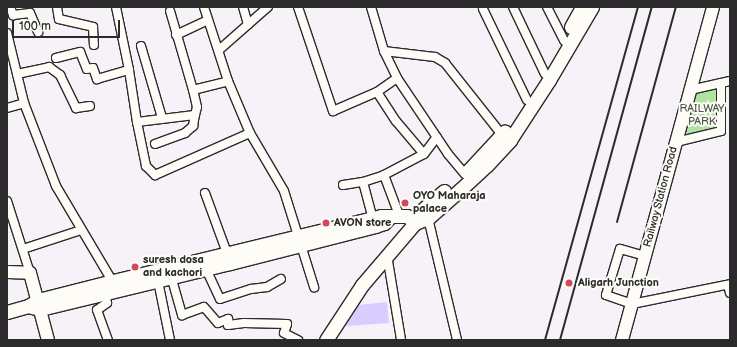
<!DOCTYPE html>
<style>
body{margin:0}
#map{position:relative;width:737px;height:347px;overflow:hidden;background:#f6f2f8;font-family:"Balsamiq Sans",sans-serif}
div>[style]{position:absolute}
.green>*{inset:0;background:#b1e2a2}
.building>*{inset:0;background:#d9ccfe}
.roads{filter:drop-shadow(1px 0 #2b2b2b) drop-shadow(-1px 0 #2b2b2b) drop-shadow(0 1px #2b2b2b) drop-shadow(0 -1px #2b2b2b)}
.street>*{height:8px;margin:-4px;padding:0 4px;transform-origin:4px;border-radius:4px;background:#fdfcf7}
.secondary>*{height:12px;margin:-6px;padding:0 6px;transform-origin:6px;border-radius:6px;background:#fdfcf7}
.primary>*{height:13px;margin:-6.5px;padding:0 6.5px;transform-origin:6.5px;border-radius:6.5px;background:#fdfcf7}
.rail>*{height:2px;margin:-1px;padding:0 1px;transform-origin:1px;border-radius:1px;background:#2b2b2b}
.dots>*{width:11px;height:11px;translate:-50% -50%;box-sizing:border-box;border:2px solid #fdfcf7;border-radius:50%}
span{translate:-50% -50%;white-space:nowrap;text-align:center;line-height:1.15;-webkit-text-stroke:4px #fdfcf7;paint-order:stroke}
.park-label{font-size:11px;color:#4c5949}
.poi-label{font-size:11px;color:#2b2b2b;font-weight:700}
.left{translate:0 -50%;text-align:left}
.street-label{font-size:11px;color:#2b2b2b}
.frame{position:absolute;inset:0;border:8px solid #2b2b2b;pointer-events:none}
.scale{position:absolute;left:12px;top:20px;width:108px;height:18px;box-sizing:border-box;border:2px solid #2b2b2b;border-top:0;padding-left:5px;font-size:12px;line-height:14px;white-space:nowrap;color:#2b2b2b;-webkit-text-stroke:3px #fdfcf7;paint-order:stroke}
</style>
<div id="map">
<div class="green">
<div style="clip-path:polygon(717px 88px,715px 127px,682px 136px,694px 93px)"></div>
</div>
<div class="building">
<div style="clip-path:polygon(387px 302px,389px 323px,346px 326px,358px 305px)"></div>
</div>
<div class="roads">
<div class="street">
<div style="left:10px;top:7px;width:9px;rotate:69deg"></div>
<div style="left:13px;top:15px;width:17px;rotate:-7deg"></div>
<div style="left:30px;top:13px;width:21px;rotate:67deg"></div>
<div style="left:57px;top:7px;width:12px;rotate:81deg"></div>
<div style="left:59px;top:19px;width:35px;rotate:13deg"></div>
<div style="left:93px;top:27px;width:18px;rotate:87deg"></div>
<div style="left:116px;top:7px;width:64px;rotate:78.3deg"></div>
<div style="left:204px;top:7px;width:78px;rotate:72deg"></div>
<div style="left:228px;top:81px;width:56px;rotate:67.1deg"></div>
<div style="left:250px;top:133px;width:67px;rotate:59.6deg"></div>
<div style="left:284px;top:191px;width:101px;rotate:72.6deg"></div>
<div style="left:243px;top:7px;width:18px;rotate:74deg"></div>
<div style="left:298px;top:7px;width:110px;rotate:71.4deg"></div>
<div style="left:333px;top:111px;width:48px;rotate:-23.4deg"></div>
<div style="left:377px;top:92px;width:24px;rotate:-35deg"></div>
<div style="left:371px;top:7px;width:46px;rotate:73.5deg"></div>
<div style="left:384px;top:51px;width:30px;rotate:64deg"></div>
<div style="left:397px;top:78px;width:92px;rotate:56.1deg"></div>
<div style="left:448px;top:154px;width:26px;rotate:50deg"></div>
<div style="left:513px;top:7px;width:74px;rotate:64.5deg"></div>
<div style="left:547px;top:7px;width:38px;rotate:63deg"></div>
<div style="left:483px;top:9px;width:101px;rotate:64.2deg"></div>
<div style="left:7px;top:33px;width:72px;rotate:76.3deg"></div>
<div style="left:24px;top:103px;width:89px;rotate:68.9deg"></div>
<div style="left:56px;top:186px;width:114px;rotate:59.4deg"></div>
<div style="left:176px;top:35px;width:35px;rotate:-25deg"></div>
<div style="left:141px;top:46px;width:75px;rotate:73.7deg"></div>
<div style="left:219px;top:50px;width:65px;rotate:-41.3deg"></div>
<div style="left:384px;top:51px;width:51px;rotate:6.7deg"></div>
<div style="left:435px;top:57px;width:12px;rotate:31deg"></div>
<div style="left:445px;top:63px;width:92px;rotate:51.6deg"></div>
<div style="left:56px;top:58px;width:25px;rotate:-14deg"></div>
<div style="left:80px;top:52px;width:18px;rotate:68deg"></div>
<div style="left:87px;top:69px;width:6px;rotate:-9deg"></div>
<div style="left:93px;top:68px;width:12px;rotate:70deg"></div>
<div style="left:97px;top:79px;width:33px;rotate:-16deg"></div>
<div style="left:129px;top:70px;width:53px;rotate:81.3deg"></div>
<div style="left:137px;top:122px;width:58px;rotate:-6.9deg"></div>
<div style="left:195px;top:115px;width:8px;rotate:-76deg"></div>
<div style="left:197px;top:107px;width:17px;rotate:-103deg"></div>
<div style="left:193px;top:90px;width:82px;rotate:-106.2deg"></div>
<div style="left:17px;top:74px;width:33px;rotate:-12deg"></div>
<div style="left:49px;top:67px;width:14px;rotate:36deg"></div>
<div style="left:60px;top:75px;width:37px;rotate:64deg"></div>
<div style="left:76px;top:108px;width:14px;rotate:-8deg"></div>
<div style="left:193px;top:90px;width:36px;rotate:-14deg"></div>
<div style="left:690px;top:90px;width:41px;rotate:-12.7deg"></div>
<div style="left:377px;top:92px;width:35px;rotate:57deg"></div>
<div style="left:396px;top:121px;width:43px;rotate:49.7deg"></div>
<div style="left:7px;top:108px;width:18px;rotate:-16deg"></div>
<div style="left:137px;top:122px;width:45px;rotate:78.4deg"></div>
<div style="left:146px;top:166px;width:13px;rotate:45deg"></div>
<div style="left:155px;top:175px;width:104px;rotate:-23.9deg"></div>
<div style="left:676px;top:142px;width:46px;rotate:-13.7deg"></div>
<div style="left:721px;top:131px;width:48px;rotate:-90deg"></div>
<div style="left:155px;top:144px;width:32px;rotate:-20deg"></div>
<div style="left:185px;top:133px;width:11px;rotate:-41deg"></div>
<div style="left:193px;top:126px;width:11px;rotate:-80deg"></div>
<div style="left:384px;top:175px;width:45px;rotate:-27.7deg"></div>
<div style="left:424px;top:154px;width:21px;rotate:-53deg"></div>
<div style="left:363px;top:182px;width:22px;rotate:-18deg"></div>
<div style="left:384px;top:175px;width:43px;rotate:69.4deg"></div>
<div style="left:343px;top:185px;width:20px;rotate:-9deg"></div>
<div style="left:363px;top:182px;width:38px;rotate:75deg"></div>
<div style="left:205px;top:193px;width:67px;rotate:69.9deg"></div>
<div style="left:7px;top:201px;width:76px;rotate:72.3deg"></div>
<div style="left:428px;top:218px;width:125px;rotate:76.6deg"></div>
<div style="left:26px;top:248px;width:58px;rotate:-18.1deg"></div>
<div style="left:387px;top:255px;width:86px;rotate:80.6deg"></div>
<div style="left:645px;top:256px;width:26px;rotate:-164deg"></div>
<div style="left:620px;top:249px;width:48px;rotate:106.9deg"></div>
<div style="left:606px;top:295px;width:28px;rotate:19deg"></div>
<div style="left:632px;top:304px;width:100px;rotate:-11.5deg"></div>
<div style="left:206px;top:269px;width:33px;rotate:65deg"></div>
<div style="left:220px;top:299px;width:33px;rotate:-18deg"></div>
<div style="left:251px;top:289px;width:16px;rotate:-7deg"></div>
<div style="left:267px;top:287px;width:16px;rotate:-30deg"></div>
<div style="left:157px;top:276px;width:65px;rotate:78.5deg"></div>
<div style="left:171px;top:276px;width:41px;rotate:74.2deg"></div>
<div style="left:182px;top:315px;width:23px;rotate:-20deg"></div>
<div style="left:204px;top:307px;width:21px;rotate:49deg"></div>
<div style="left:218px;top:323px;width:11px;rotate:-22deg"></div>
<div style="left:228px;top:319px;width:6px;rotate:90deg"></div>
<div style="left:228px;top:325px;width:16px;rotate:-7deg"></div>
<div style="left:244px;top:323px;width:43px;rotate:1.3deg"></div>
<div style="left:287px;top:324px;width:9px;rotate:108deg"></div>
<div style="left:284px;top:333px;width:16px;rotate:27deg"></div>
<div style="left:728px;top:285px;width:8px;rotate:76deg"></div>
<div style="left:105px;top:291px;width:12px;rotate:81deg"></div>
<div style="left:107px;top:303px;width:12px;rotate:145deg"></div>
<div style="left:97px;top:310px;width:32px;rotate:70deg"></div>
</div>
<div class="secondary">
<div style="left:7px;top:272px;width:23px;rotate:2deg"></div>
<div style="left:30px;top:273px;width:69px;rotate:75deg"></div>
<div style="left:622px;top:340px;width:345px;rotate:-74.7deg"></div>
</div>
<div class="primary">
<div style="left:571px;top:27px;width:23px;rotate:-61deg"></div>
<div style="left:468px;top:171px;width:54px;rotate:-47.2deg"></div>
<div style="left:389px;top:218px;width:7px;rotate:135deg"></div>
<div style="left:384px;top:223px;width:9px;rotate:162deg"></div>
<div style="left:375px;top:226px;width:150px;rotate:165.7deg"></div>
<div style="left:230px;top:263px;width:195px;rotate:166.4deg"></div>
<div style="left:40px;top:309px;width:12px;rotate:-166deg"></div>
<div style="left:28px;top:306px;width:12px;rotate:-31deg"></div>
<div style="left:38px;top:300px;width:77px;rotate:-14.2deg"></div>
<div style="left:113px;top:281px;width:276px;rotate:-13.6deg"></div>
<div style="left:381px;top:216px;width:26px"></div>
<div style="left:407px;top:216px;width:11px;rotate:41deg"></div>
<div style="left:418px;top:221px;width:9px;rotate:-77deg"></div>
<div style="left:420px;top:212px;width:32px;rotate:-41deg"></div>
<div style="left:7px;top:312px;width:22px;rotate:-16deg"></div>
<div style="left:326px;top:340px;width:66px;rotate:-56.8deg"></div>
<div style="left:362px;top:285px;width:82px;rotate:-49.5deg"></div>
<div style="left:415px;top:223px;width:14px;rotate:-21deg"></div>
<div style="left:428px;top:218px;width:44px;rotate:-41.3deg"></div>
<div style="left:461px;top:189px;width:35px;rotate:-43deg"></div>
<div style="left:487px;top:165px;width:34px;rotate:-47deg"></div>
<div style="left:510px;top:140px;width:72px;rotate:-57deg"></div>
<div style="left:549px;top:80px;width:85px;rotate:-59.5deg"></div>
</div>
</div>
<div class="rail">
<div style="left:617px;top:222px;width:223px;rotate:-74.7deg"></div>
<div style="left:545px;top:340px;width:346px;rotate:-74.4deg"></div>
<div style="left:560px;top:340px;width:345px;rotate:-74.6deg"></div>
</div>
<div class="dots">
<div style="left:405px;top:203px;background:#d1495b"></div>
<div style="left:326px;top:223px;background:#d1495b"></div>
<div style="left:135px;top:267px;background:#d1495b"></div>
<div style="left:569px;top:283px;background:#d1495b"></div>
</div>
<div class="park-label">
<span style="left:702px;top:116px">RAILWAY<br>PARK</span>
</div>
<div class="poi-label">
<span class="left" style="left:413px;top:203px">OYO Maharaja<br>palace</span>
<span class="left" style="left:334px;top:223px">AVON store</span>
<span class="left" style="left:143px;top:267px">suresh dosa<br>and kachori</span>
<span class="left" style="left:578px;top:283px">Aligarh Junction</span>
</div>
<div class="street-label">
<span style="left:661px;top:197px;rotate:-75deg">Railway Station Road</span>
</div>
<div class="frame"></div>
<div class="scale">100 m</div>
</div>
